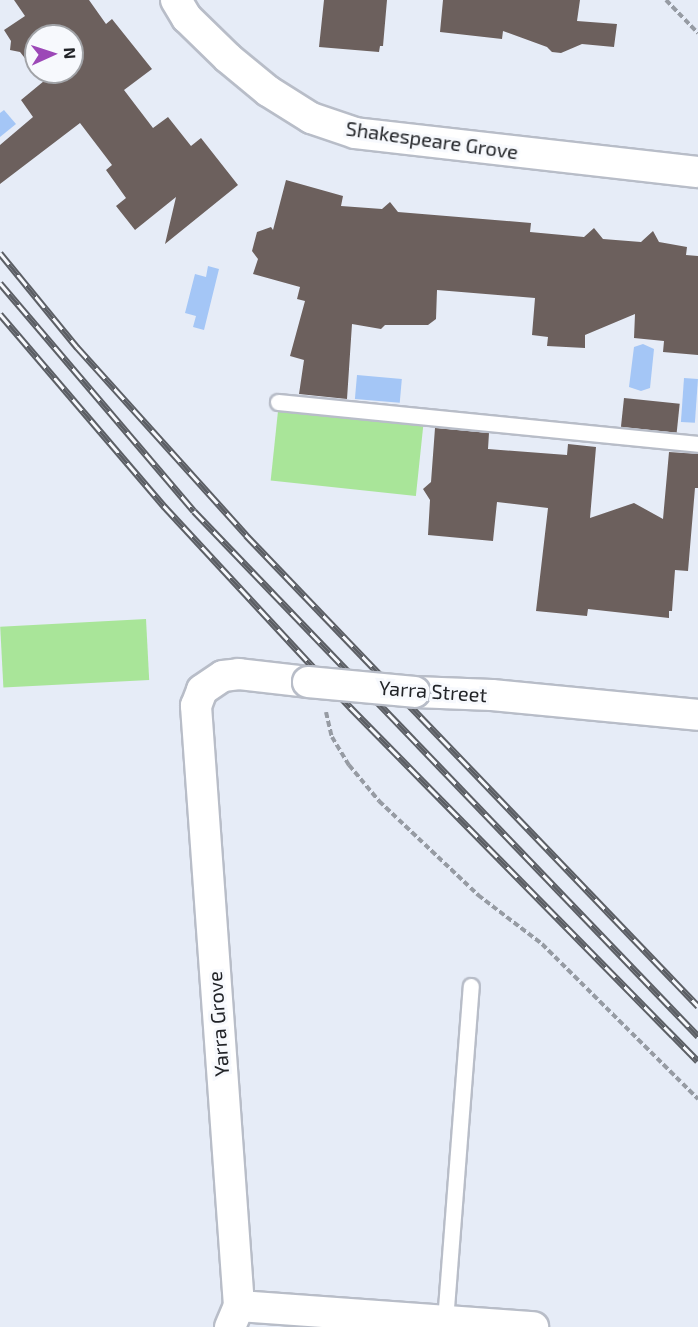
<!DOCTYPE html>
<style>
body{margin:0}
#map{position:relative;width:698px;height:1327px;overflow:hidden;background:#e6ecf7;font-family:"Exo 2",sans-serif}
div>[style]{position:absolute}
.green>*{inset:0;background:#a9e599;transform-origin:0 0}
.water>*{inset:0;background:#a4c6f6;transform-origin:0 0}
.building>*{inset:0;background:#6c605d;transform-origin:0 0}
.path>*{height:4px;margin-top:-2px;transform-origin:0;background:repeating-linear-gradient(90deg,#969ba3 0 6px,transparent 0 9px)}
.roads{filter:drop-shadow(2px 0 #b8bdc8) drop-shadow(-2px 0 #b8bdc8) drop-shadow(0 2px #b8bdc8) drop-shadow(0 -2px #b8bdc8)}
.lane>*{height:15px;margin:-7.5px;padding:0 7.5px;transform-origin:7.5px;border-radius:7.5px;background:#fff}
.street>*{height:30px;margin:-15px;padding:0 15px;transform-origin:15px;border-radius:15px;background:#fff}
.rail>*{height:7px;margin-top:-3.5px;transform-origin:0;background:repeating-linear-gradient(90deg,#f7f9fd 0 14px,#5c5f65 0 28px);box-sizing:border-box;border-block:2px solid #5c5f65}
.bridges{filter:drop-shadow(2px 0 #b8bdc8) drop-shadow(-2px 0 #b8bdc8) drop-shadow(0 2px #b8bdc8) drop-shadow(0 -2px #b8bdc8)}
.street-bridge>*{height:30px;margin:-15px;padding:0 15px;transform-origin:15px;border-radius:15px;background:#fff}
span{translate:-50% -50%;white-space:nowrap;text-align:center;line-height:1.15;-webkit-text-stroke:6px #f7f9fd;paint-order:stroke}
.street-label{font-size:20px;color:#212327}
.north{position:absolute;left:24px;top:24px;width:60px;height:60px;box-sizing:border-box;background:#f7f9fd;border:2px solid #a1a3a7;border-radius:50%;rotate:87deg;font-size:16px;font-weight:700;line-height:24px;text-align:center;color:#212327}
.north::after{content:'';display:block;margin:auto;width:21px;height:27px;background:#9c48b7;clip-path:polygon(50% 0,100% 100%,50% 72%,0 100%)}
</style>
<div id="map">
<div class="green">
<div style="left:278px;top:411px;width:146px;height:70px;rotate:6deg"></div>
<div style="left:146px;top:619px;width:61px;height:146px;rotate:87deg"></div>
</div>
<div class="water">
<div style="clip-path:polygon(4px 110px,16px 124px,0 137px,0 113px)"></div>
<div style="clip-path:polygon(208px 266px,219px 269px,204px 330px,193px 327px,196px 316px,185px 313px,195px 274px,206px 277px)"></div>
<div style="clip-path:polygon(643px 344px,654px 349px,650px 388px,641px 391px,629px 387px,634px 347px)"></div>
<div style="left:357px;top:375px;width:45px;height:24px;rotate:5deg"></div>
<div style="left:684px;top:378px;width:14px;height:44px;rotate:4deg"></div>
</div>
<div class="building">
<div style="clip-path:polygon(14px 0,89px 0,106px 24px,112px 19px,152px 69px,124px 90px,153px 128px,168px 117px,191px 146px,201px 138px,238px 185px,165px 244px,176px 197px,135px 230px,116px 206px,126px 198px,106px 170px,112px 165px,80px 123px,0 184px,0 145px,33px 117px,21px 100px,44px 81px,36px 72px,72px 72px,72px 36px,36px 36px,36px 72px,20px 52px,10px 50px,11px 41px,4px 30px,25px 16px)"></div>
<div style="clip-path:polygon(324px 0,387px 0,383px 46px,380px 46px,379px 52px,319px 47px)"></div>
<div style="clip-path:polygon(443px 0,580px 0,577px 21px,617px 24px,614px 47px,582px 44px,561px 53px,552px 52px,547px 47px,503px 31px,502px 39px,440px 32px)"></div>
<div style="clip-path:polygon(286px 180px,343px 196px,341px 206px,382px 209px,390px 202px,398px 212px,531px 223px,530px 232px,584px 237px,594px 228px,603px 239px,641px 242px,653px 231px,659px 242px,687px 247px,686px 255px,698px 256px,698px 355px,663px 352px,664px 341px,634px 338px,635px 314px,585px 335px,585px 348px,547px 346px,548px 337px,532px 335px,535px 298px,437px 290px,436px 319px,428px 325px,385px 325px,381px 329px,352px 324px,347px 399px,299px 394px,304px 360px,290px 356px,305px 301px,297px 299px,300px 287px,253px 274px,258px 259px,252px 251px,257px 232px,271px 227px,273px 230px)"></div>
<div style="left:624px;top:398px;width:56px;height:29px;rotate:6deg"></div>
<div style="clip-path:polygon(435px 428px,489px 433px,488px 449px,567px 455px,568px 444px,596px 447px,590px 518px,634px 503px,663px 519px,669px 452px,698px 454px,698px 488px,695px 488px,688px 571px,675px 570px,672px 611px,669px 611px,669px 618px,588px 609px,587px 616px,536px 611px,548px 508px,497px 502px,493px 541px,428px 535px,430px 500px,423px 489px,431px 482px)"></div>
</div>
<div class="path">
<div style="left:666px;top:0;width:46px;rotate:45.9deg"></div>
<div style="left:326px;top:712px;width:26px;rotate:77deg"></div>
<div style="left:332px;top:737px;width:33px;rotate:59deg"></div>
<div style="left:349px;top:765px;width:47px;rotate:50.2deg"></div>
<div style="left:379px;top:801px;width:137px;rotate:43.5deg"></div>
<div style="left:478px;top:895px;width:81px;rotate:37.4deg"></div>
<div style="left:542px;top:944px;width:220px;rotate:44.8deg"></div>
</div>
<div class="roads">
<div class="lane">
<div style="left:278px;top:402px;width:422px;rotate:5.7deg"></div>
<div style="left:445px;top:1321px;width:336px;rotate:-85.6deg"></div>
</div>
<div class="street">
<div style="left:176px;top:0;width:21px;rotate:59deg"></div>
<div style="left:187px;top:18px;width:57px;rotate:44.3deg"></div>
<div style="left:228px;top:58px;width:52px;rotate:39.5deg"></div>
<div style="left:268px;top:91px;width:51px;rotate:32.1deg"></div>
<div style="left:311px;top:118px;width:46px;rotate:18.8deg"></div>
<div style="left:355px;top:133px;width:345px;rotate:6.5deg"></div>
<div style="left:415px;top:692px;width:77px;rotate:2.2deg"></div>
<div style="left:492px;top:695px;width:207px;rotate:5.5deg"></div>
<div style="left:239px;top:1306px;width:295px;rotate:4.1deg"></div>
<div style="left:230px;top:1327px;width:23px;rotate:-67deg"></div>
<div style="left:239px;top:1306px;width:602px;rotate:-94.1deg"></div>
<div style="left:196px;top:706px;width:17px;rotate:-69deg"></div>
<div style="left:202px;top:690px;width:25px;rotate:-34deg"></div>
<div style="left:223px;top:676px;width:16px;rotate:-7deg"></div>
<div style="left:239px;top:674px;width:69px;rotate:6.6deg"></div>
</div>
</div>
<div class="rail">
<div style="left:0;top:253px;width:122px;rotate:50.7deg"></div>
<div style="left:77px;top:347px;width:253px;rotate:48deg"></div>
<div style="left:246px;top:535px;width:653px;rotate:46.18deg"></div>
<div style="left:0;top:283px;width:299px;rotate:49.6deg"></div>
<div style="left:194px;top:511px;width:728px;rotate:46.17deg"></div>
<div style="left:0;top:314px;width:253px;rotate:49.5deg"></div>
<div style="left:164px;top:506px;width:274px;rotate:47.2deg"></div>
<div style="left:350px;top:707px;width:496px;rotate:45.5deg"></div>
</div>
<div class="bridges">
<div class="street-bridge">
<div style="left:308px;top:682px;width:107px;rotate:5.3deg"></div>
</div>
</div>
<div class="street-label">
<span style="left:432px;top:140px;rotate:8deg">Shakespeare Grove</span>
<span style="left:433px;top:691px;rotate:4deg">Yarra Street</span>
<span style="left:218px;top:1024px;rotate:-94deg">Yarra Grove</span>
</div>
<div class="north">N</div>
</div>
